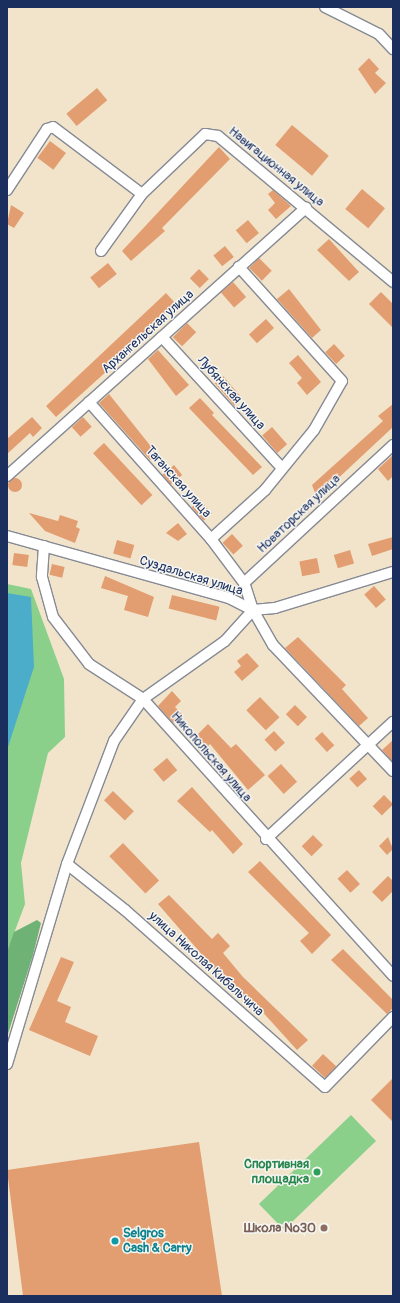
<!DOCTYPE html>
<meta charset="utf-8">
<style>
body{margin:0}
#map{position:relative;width:400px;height:1303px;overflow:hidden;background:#f1e4cb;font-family:Pangolin,sans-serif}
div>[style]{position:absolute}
.green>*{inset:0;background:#8ad08a;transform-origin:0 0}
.forest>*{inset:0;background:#6fb276}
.water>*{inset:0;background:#4badca}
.building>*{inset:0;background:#e29e70;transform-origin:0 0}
.round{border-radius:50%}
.roads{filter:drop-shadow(1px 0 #868a94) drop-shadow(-1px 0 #868a94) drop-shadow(0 1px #868a94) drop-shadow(0 -1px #868a94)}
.street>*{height:10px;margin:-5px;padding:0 5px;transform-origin:5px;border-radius:5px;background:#fff}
.dots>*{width:11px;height:11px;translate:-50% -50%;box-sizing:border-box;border:2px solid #f6f6f2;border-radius:50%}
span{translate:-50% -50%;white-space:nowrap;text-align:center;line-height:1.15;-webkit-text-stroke:3px #f6f6f2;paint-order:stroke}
.street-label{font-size:13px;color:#1b2f5e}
.leisure-label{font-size:13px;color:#27864d;font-weight:700}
.right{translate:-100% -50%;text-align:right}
.education-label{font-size:13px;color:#785e54;font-weight:700}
.culture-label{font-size:13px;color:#0d838f;font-weight:700}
.left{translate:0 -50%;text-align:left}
.frame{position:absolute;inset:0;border:8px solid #1b2f5e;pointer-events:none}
</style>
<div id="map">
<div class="green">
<div style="clip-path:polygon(7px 584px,31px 589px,64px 679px,65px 737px,48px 753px,21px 863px,25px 904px,7px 952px)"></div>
<div style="left:351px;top:1115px;width:36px;height:128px;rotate:46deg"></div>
</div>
<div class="forest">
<div style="clip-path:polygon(37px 920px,41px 923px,33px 955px,7px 1037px,7px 952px,14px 932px)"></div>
</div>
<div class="water">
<div style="clip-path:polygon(7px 593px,31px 597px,34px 667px,7px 750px)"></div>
</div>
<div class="building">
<div style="clip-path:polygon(369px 58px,379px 69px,375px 73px,386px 83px,375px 94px,358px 69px)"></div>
<div style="left:97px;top:88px;width:16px;height:40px;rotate:50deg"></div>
<div style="left:292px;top:125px;width:48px;height:26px;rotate:40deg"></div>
<div style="left:50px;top:141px;width:20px;height:21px;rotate:37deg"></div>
<div style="clip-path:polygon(219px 147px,230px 159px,162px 228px,165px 231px,131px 261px,122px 251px)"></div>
<div style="left:362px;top:189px;width:30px;height:26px;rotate:40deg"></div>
<div style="clip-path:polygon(273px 190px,291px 206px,276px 219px,268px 210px,275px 203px,268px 194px)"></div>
<div style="clip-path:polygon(11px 205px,24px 213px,14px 228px,7px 224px)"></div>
<div style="left:248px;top:220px;width:17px;height:16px;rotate:50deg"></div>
<div style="clip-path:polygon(329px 239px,359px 272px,349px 281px,317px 250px)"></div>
<div style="left:225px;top:246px;width:14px;height:15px;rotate:51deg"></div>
<div style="left:259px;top:258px;width:18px;height:14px;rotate:45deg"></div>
<div style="left:108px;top:263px;width:14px;height:23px;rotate:51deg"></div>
<div style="left:199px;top:269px;width:14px;height:13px;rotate:45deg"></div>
<div style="left:233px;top:282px;width:20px;height:16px;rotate:49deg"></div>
<div style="clip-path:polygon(289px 289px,321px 330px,312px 338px,277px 299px)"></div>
<div style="clip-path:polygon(381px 292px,393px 304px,393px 328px,369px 304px)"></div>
<div style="clip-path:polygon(166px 293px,176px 304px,157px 320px,160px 323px,56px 417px,46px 406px)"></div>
<div style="left:266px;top:319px;width:12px;height:23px;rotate:48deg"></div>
<div style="left:187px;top:323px;width:13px;height:20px;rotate:45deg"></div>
<div style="left:334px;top:344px;width:16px;height:12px;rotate:47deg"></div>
<div style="clip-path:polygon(158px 350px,189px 385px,176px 396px,148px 359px)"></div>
<div style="clip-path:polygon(298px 355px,321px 382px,307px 395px,297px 383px,302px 378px,289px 363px)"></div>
<div style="left:223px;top:376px;width:30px;height:11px;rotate:49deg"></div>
<div style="clip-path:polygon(109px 394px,157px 454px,150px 460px,99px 403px)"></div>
<div style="clip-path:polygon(200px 398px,214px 413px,212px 415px,262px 467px,253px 475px,189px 408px)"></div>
<div style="clip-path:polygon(393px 404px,393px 427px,317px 498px,312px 485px,383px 421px,378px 416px)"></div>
<div style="clip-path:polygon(32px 417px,42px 428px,33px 437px,30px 433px,7px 454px,7px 439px)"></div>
<div style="left:83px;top:417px;width:13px;height:15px;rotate:48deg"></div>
<div style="left:272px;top:427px;width:23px;height:13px;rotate:49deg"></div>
<div style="left:104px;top:443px;width:71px;height:15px;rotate:47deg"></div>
<div style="clip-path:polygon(393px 455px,393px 476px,388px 481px,378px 469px)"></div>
<div style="left:174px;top:465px;width:13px;height:15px;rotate:51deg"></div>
<div class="round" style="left:8px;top:478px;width:14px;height:14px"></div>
<div style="left:200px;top:500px;width:18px;height:11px;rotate:49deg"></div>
<div style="clip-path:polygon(29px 513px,58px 521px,60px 515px,78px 521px,76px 527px,80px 529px,75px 543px,45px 531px)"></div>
<div style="clip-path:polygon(178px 523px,187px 534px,178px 541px,166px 533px)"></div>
<div style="left:232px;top:534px;width:16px;height:13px;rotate:47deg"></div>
<div style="clip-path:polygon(393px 537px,393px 549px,372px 556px,368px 544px)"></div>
<div style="left:117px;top:540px;width:18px;height:14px;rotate:16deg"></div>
<div style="left:350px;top:550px;width:14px;height:17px;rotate:73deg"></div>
<div style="left:14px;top:553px;width:15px;height:12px;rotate:8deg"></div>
<div style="left:317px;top:558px;width:15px;height:18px;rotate:79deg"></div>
<div style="left:52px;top:564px;width:13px;height:11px;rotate:13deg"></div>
<div style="clip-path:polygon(105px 576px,154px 597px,148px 617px,124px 610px,128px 596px,101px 588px)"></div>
<div style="left:374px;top:586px;width:18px;height:13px;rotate:49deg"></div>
<div style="left:172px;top:595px;width:49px;height:14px;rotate:14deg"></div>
<div style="clip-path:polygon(298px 637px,346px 685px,342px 689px,368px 718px,359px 726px,285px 648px)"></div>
<div style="clip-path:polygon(247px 653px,259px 666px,242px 681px,234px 672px,241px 666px,237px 661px)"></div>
<div style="clip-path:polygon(172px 691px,181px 701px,175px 707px,182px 714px,173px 723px,158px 706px)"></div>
<div style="left:260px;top:697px;width:28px;height:19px;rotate:46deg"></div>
<div style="left:295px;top:705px;width:17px;height:13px;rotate:45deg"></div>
<div style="clip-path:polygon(208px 724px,231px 748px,236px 744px,265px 775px,248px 790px,210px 744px,207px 747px,196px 736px)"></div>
<div style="left:274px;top:731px;width:16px;height:13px;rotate:47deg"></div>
<div style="left:322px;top:732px;width:18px;height:10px;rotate:47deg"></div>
<div style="clip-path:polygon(393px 740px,393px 762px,382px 750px)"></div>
<div style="left:167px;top:758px;width:16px;height:18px;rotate:50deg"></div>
<div style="left:281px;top:764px;width:24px;height:18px;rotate:48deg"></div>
<div style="left:359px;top:770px;width:12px;height:13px;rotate:48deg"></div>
<div style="clip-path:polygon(192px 787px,243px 844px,233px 854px,212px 830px,210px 832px,177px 801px)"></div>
<div style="left:113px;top:791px;width:29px;height:13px;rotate:44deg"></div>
<div style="left:384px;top:795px;width:13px;height:16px;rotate:45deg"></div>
<div style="left:313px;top:835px;width:14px;height:16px;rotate:45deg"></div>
<div style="clip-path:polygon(388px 837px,393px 849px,387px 855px,379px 846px)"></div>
<div style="left:123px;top:843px;width:52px;height:19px;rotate:46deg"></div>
<div style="clip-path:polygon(260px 861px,331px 935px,312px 954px,300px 941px,309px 933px,248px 872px)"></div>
<div style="left:347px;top:870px;width:19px;height:13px;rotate:47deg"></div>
<div style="clip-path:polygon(388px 876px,393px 881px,393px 891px,382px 902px,372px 892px)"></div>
<div style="clip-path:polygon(169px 895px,212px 939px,218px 933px,230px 946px,223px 953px,243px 977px,308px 1040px,297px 1050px,258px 1007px,256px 1010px,231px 988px,158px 904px)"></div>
<div style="clip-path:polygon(343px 949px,393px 1000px,393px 1008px,387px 1014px,331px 960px)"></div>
<div style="clip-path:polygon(61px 957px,74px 962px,57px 1001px,71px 1007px,65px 1022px,98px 1036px,90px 1056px,29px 1030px)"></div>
<div style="left:323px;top:1054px;width:18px;height:16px;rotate:43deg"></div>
<div style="clip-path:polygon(393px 1078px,393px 1122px,371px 1100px)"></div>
<div style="clip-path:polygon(199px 1142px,222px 1296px,23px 1296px,7px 1170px)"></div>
</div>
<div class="roads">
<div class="street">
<div style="left:325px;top:7px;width:60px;rotate:26.6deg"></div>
<div style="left:379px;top:34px;width:21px;rotate:47deg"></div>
<div style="left:7px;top:190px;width:73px;rotate:-56.7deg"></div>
<div style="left:47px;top:129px;width:6px;rotate:-18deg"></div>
<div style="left:53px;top:127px;width:111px;rotate:37deg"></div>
<div style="left:142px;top:194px;width:87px;rotate:-43.6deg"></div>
<div style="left:205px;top:134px;width:13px;rotate:9deg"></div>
<div style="left:218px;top:136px;width:228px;rotate:39.8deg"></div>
<div style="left:101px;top:251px;width:70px;rotate:-54.3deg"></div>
<div style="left:162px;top:337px;width:176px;rotate:47.5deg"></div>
<div style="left:89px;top:402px;width:183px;rotate:48.3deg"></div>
<div style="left:211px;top:539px;width:55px;rotate:53.1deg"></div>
<div style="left:7px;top:476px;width:402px;rotate:-41.9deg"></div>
<div style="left:7px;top:536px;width:230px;rotate:15.6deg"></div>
<div style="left:229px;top:598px;width:27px;rotate:27deg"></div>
<div style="left:253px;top:610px;width:40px;rotate:60.3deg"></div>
<div style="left:273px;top:645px;width:174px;rotate:46.4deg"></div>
<div style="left:211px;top:539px;width:73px;rotate:-42.2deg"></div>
<div style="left:265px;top:490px;width:77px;rotate:-50.8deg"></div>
<div style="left:314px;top:430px;width:56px;rotate:-60.3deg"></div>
<div style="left:342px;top:381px;width:154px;rotate:-132.1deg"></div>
<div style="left:44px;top:546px;width:31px;rotate:94deg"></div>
<div style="left:42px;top:577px;width:41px;rotate:74.6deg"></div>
<div style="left:53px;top:617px;width:59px;rotate:52.5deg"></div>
<div style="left:89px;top:664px;width:64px;rotate:32.9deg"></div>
<div style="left:143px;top:699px;width:373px;rotate:47.9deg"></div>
<div style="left:253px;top:610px;width:28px;rotate:-108deg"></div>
<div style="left:244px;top:583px;width:203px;rotate:-42.8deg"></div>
<div style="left:253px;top:610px;width:22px;rotate:-5deg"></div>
<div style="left:275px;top:608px;width:123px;rotate:-17deg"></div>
<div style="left:266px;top:839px;width:173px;rotate:-42.7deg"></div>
<div style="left:67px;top:864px;width:74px;rotate:38.4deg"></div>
<div style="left:125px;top:910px;width:267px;rotate:41.5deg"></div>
<div style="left:325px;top:1087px;width:98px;rotate:-45.8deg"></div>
<div style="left:7px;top:1064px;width:209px;rotate:-73.3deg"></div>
<div style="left:67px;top:864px;width:132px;rotate:-69.1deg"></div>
<div style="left:114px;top:741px;width:51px;rotate:-55.4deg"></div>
<div style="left:143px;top:699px;width:100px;rotate:-35.3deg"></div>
<div style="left:225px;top:641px;width:42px;rotate:-47.9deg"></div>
</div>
</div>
<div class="dots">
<div style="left:317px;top:1172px;background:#2e9e5b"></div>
<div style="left:324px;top:1228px;background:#8d6e63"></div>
<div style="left:115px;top:1241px;background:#0f9aa8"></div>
</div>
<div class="street-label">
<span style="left:276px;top:167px;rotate:39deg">Навигационная улица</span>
<span style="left:148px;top:332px;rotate:-42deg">Архангельская улица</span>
<span style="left:231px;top:393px;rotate:48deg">Лубянская улица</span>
<span style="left:178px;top:482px;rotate:48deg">Таганская улица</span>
<span style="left:299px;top:514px;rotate:-43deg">Новаторская улица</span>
<span style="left:191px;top:576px;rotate:17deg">Суздальская улица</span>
<span style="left:211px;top:757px;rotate:49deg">Никопольская улица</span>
<span style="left:206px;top:964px;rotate:42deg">улица Николая Кибальчича</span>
</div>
<div class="leisure-label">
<span class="right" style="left:309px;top:1172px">Спортивная<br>площадка</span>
</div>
<div class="education-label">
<span class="right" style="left:316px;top:1228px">Школа №30</span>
</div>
<div class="culture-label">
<span class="left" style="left:123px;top:1241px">Selgros<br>Cash &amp; Carry</span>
</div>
<div class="frame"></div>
</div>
